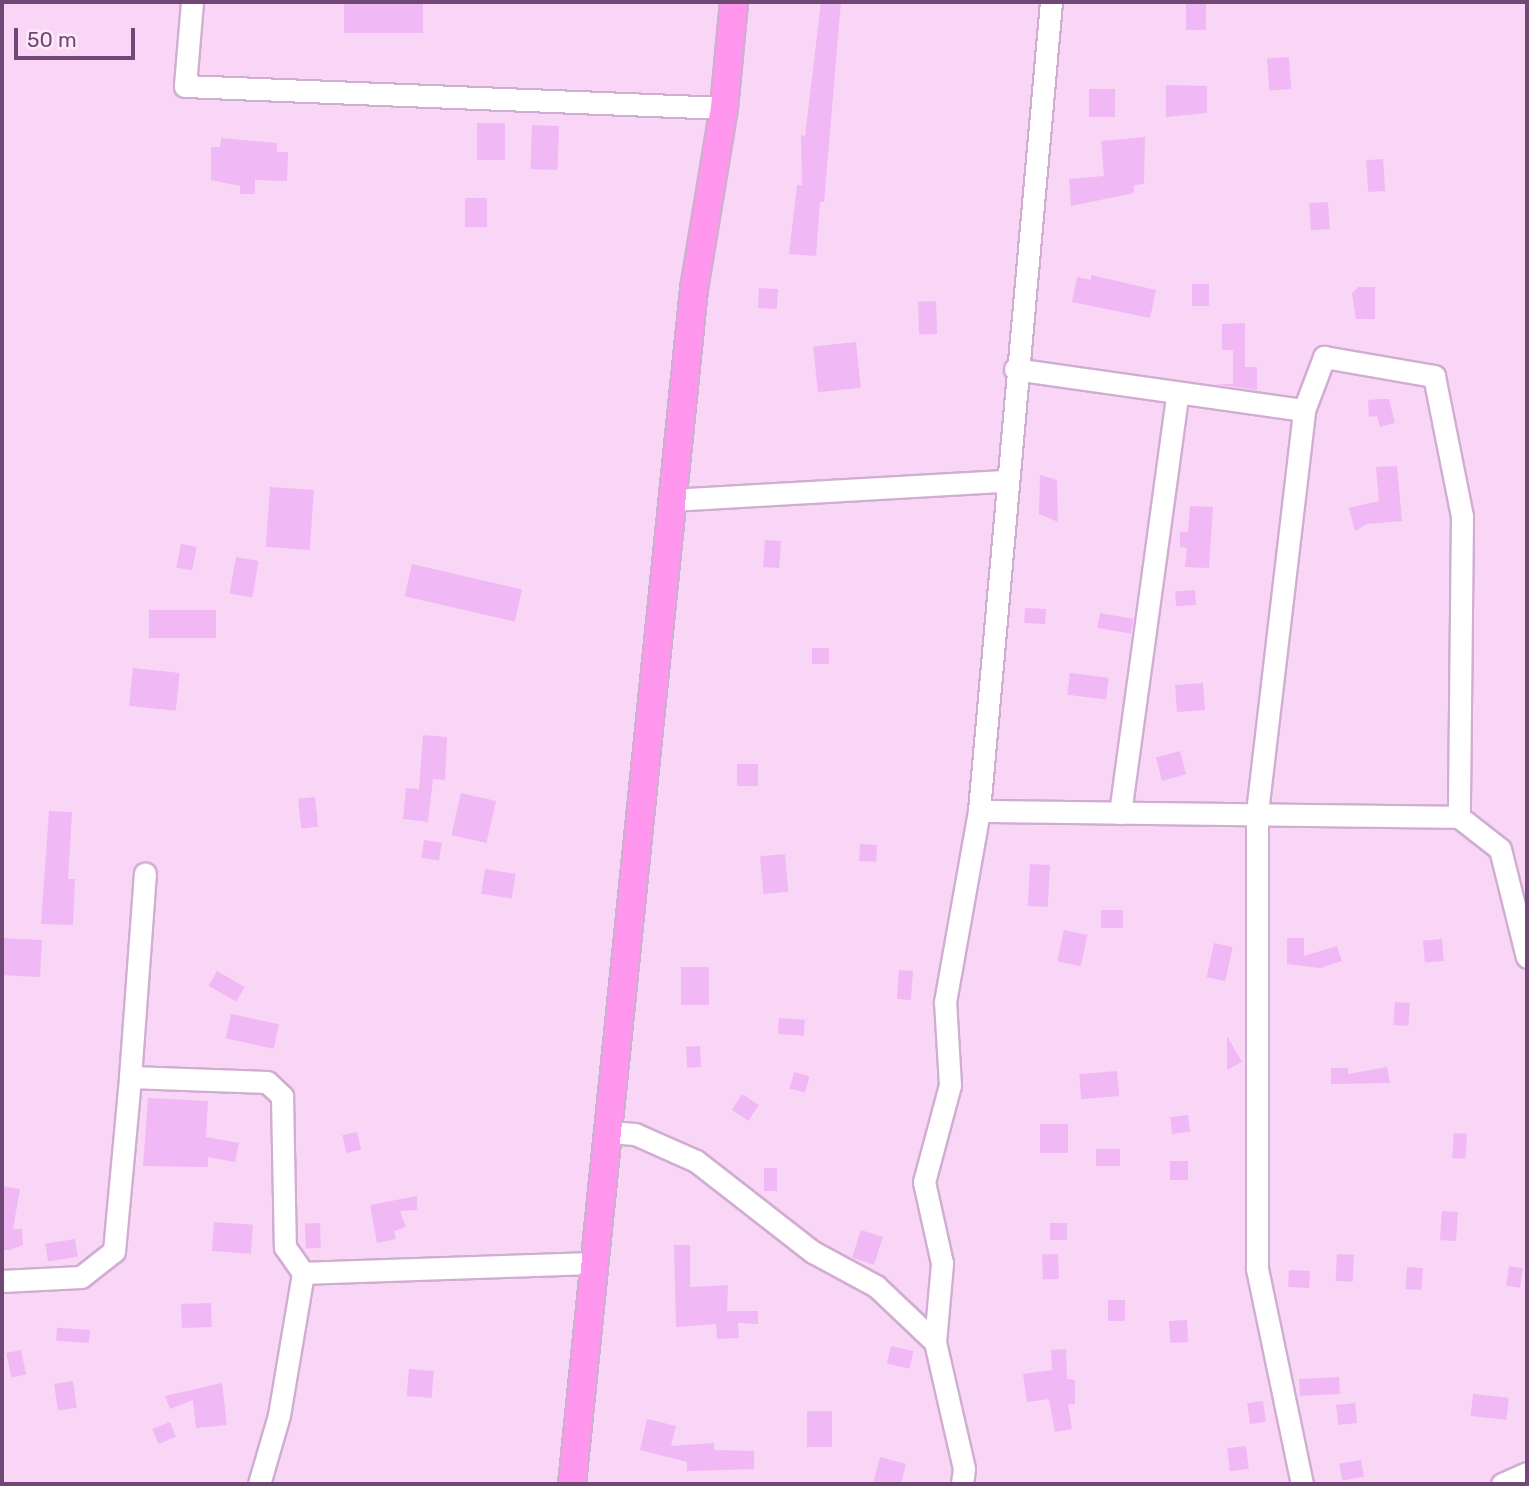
<!DOCTYPE html>
<style>
body{margin:0}
#map{position:relative;width:1529px;height:1486px;overflow:hidden;background:#fde2f9;font-family:Rubik,sans-serif}
div>[style]{position:absolute}
.residential>*{inset:0;background:#fad6f6;transform-origin:0 0}
.building>*{inset:0;background:#f0b8f4;transform-origin:0 0}
.roads{filter:drop-shadow(2px 0 #d2add3) drop-shadow(-2px 0 #d2add3) drop-shadow(0 2px #d2add3) drop-shadow(0 -2px #d2add3)}
.minor>*{height:21px;margin:-10.5px;padding:0 10.5px;transform-origin:10.5px;border-radius:10.5px;background:#fff}
.major>*{height:26px;margin:-13px;padding:0 13px;transform-origin:13px;border-radius:13px;background:#ff97ee}
span{translate:-50% -50%;white-space:nowrap;text-align:center;line-height:1.15;-webkit-text-stroke:6px #ffe9fc;paint-order:stroke}
.frame{position:absolute;inset:0;border:4px solid #714776;pointer-events:none}
.scale{position:absolute;left:14px;top:28px;width:121px;height:32px;box-sizing:border-box;border:4px solid #714776;border-top:0;padding-left:9px;font-size:21px;line-height:24px;white-space:nowrap;color:#714776;-webkit-text-stroke:5px #ffe9fc;paint-order:stroke}
</style>
<div id="map">
<div class="residential">
<div style="left:2px;top:2px;width:1525px;height:1482px"></div>
</div>
<div class="building">
<div style="left:344px;top:2px;width:79px;height:31px"></div>
<div style="clip-path:polygon(821px 2px,841px 2px,824px 202px,820px 202px,816px 256px,789px 254px,797px 185px,802px 185px,801px 135px,805px 136px)"></div>
<div style="left:1186px;top:2px;width:20px;height:28px"></div>
<div style="left:1289px;top:57px;width:32px;height:22px;rotate:86deg"></div>
<div style="clip-path:polygon(1166px 85px,1207px 86px,1207px 113px,1166px 117px)"></div>
<div style="left:1089px;top:89px;width:26px;height:28px"></div>
<div style="left:477px;top:123px;width:28px;height:37px"></div>
<div style="left:532px;top:125px;width:27px;height:44px;rotate:2deg"></div>
<div style="clip-path:polygon(1145px 137px,1144px 184px,1134px 185px,1134px 193px,1071px 206px,1069px 179px,1104px 176px,1101px 141px)"></div>
<div style="clip-path:polygon(221px 138px,277px 143px,277px 152px,288px 152px,287px 181px,255px 180px,255px 194px,240px 194px,240px 186px,211px 180px,211px 147px,220px 147px)"></div>
<div style="left:1383px;top:159px;width:32px;height:17px;rotate:86deg"></div>
<div style="left:465px;top:198px;width:22px;height:29px"></div>
<div style="left:1328px;top:202px;width:27px;height:19px;rotate:86deg"></div>
<div style="clip-path:polygon(1091px 275px,1156px 290px,1150px 318px,1072px 302px,1077px 277px,1091px 280px)"></div>
<div style="left:1192px;top:284px;width:17px;height:22px"></div>
<div style="clip-path:polygon(1358px 287px,1375px 287px,1375px 319px,1356px 319px,1352px 293px)"></div>
<div style="left:759px;top:288px;width:19px;height:20px;rotate:3deg"></div>
<div style="left:936px;top:301px;width:33px;height:18px;rotate:88deg"></div>
<div style="clip-path:polygon(1245px 323px,1245px 367px,1257px 367px,1257px 390px,1214px 384px,1233px 384px,1233px 350px,1222px 350px,1222px 324px)"></div>
<div style="left:856px;top:342px;width:46px;height:43px;rotate:84deg"></div>
<div style="clip-path:polygon(1381px 399px,1389px 399px,1395px 423px,1380px 427px,1377px 416px,1369px 417px,1368px 400px)"></div>
<div style="clip-path:polygon(1397px 466px,1402px 521px,1367px 524px,1355px 531px,1349px 508px,1379px 501px,1376px 467px)"></div>
<div style="clip-path:polygon(1040px 475px,1057px 480px,1058px 522px,1039px 514px)"></div>
<div style="left:270px;top:487px;width:44px;height:60px;rotate:4deg"></div>
<div style="clip-path:polygon(1190px 506px,1213px 507px,1209px 568px,1185px 567px,1187px 548px,1180px 547px,1180px 532px,1188px 532px)"></div>
<div style="left:765px;top:540px;width:16px;height:27px;rotate:4deg"></div>
<div style="left:181px;top:544px;width:16px;height:24px;rotate:11deg"></div>
<div style="left:236px;top:557px;width:23px;height:37px;rotate:10deg"></div>
<div style="left:412px;top:564px;width:113px;height:33px;rotate:13deg"></div>
<div style="left:1195px;top:590px;width:15px;height:20px;rotate:86deg"></div>
<div style="left:1025px;top:608px;width:21px;height:15px;rotate:3deg"></div>
<div style="left:216px;top:610px;width:28px;height:67px;rotate:90deg"></div>
<div style="left:1100px;top:613px;width:34px;height:15px;rotate:10deg"></div>
<div style="left:812px;top:648px;width:17px;height:16px"></div>
<div style="left:133px;top:668px;width:47px;height:38px;rotate:6deg"></div>
<div style="left:1070px;top:673px;width:39px;height:22px;rotate:7deg"></div>
<div style="left:1203px;top:683px;width:27px;height:28px;rotate:86deg"></div>
<div style="clip-path:polygon(423px 735px,447px 737px,445px 780px,433px 779px,428px 822px,403px 819px,406px 788px,419px 789px)"></div>
<div style="left:1180px;top:751px;width:24px;height:25px;rotate:75deg"></div>
<div style="left:737px;top:764px;width:21px;height:22px"></div>
<div style="left:461px;top:793px;width:36px;height:43px;rotate:13deg"></div>
<div style="left:315px;top:797px;width:30px;height:17px;rotate:84deg"></div>
<div style="clip-path:polygon(49px 811px,72px 812px,68px 879px,75px 879px,73px 925px,41px 924px)"></div>
<div style="left:424px;top:840px;width:18px;height:18px;rotate:9deg"></div>
<div style="left:860px;top:844px;width:17px;height:17px;rotate:3deg"></div>
<div style="left:785px;top:854px;width:38px;height:25px;rotate:85deg"></div>
<div style="left:1030px;top:864px;width:20px;height:42px;rotate:3deg"></div>
<div style="left:485px;top:869px;width:31px;height:25px;rotate:9deg"></div>
<div style="left:1101px;top:910px;width:22px;height:18px"></div>
<div style="left:1064px;top:930px;width:24px;height:32px;rotate:12deg"></div>
<div style="left:2px;top:938px;width:40px;height:37px;rotate:3deg"></div>
<div style="clip-path:polygon(1287px 938px,1304px 938px,1304px 956px,1337px 946px,1342px 961px,1320px 968px,1287px 964px)"></div>
<div style="left:1442px;top:939px;width:22px;height:19px;rotate:85deg"></div>
<div style="left:1214px;top:943px;width:19px;height:35px;rotate:12deg"></div>
<div style="left:681px;top:967px;width:28px;height:38px"></div>
<div style="left:899px;top:970px;width:14px;height:29px;rotate:4deg"></div>
<div style="left:217px;top:971px;width:32px;height:17px;rotate:30deg"></div>
<div style="left:1395px;top:1002px;width:15px;height:23px;rotate:4deg"></div>
<div style="left:231px;top:1014px;width:49px;height:25px;rotate:12deg"></div>
<div style="left:779px;top:1018px;width:26px;height:16px;rotate:4deg"></div>
<div style="clip-path:polygon(1227px 1036px,1242px 1062px,1227px 1070px)"></div>
<div style="left:700px;top:1046px;width:21px;height:14px;rotate:87deg"></div>
<div style="clip-path:polygon(1387px 1067px,1390px 1083px,1331px 1084px,1331px 1068px,1348px 1068px,1348px 1074px)"></div>
<div style="left:1117px;top:1071px;width:25px;height:38px;rotate:85deg"></div>
<div style="left:794px;top:1072px;width:16px;height:17px;rotate:15deg"></div>
<div style="left:742px;top:1094px;width:20px;height:19px;rotate:33deg"></div>
<div style="clip-path:polygon(148px 1098px,208px 1101px,206px 1137px,239px 1143px,235px 1162px,208px 1157px,208px 1167px,143px 1166px)"></div>
<div style="left:1188px;top:1115px;width:17px;height:18px;rotate:83deg"></div>
<div style="left:1040px;top:1124px;width:28px;height:29px"></div>
<div style="left:357px;top:1132px;width:18px;height:15px;rotate:77deg"></div>
<div style="left:1454px;top:1133px;width:13px;height:25px;rotate:4deg"></div>
<div style="left:1096px;top:1149px;width:24px;height:17px"></div>
<div style="left:1170px;top:1161px;width:18px;height:19px"></div>
<div style="left:764px;top:1168px;width:13px;height:23px"></div>
<div style="clip-path:polygon(2px 1186px,20px 1189px,13px 1229px,22px 1229px,23px 1245px,10px 1250px,4px 1250px)"></div>
<div style="clip-path:polygon(417px 1196px,417px 1210px,400px 1211px,406px 1227px,394px 1231px,396px 1239px,377px 1243px,370px 1205px)"></div>
<div style="left:1442px;top:1211px;width:16px;height:29px;rotate:4deg"></div>
<div style="left:214px;top:1222px;width:39px;height:29px;rotate:4deg"></div>
<div style="left:320px;top:1223px;width:25px;height:15px;rotate:88deg"></div>
<div style="left:1050px;top:1223px;width:17px;height:17px"></div>
<div style="left:861px;top:1230px;width:23px;height:29px;rotate:18deg"></div>
<div style="left:75px;top:1239px;width:18px;height:30px;rotate:81deg"></div>
<div style="clip-path:polygon(674px 1245px,690px 1245px,690px 1287px,728px 1285px,727px 1311px,758px 1311px,758px 1324px,738px 1323px,739px 1338px,717px 1339px,716px 1324px,676px 1327px)"></div>
<div style="left:1058px;top:1254px;width:25px;height:16px;rotate:88deg"></div>
<div style="left:1337px;top:1254px;width:17px;height:27px;rotate:3deg"></div>
<div style="left:1509px;top:1266px;width:14px;height:20px;rotate:8deg"></div>
<div style="left:1407px;top:1267px;width:16px;height:22px;rotate:4deg"></div>
<div style="left:1289px;top:1270px;width:21px;height:17px;rotate:3deg"></div>
<div style="left:1108px;top:1300px;width:17px;height:21px"></div>
<div style="left:211px;top:1303px;width:24px;height:30px;rotate:88deg"></div>
<div style="left:1187px;top:1320px;width:22px;height:18px;rotate:87deg"></div>
<div style="left:90px;top:1330px;width:13px;height:33px;rotate:94deg"></div>
<div style="left:891px;top:1346px;width:23px;height:18px;rotate:13deg"></div>
<div style="clip-path:polygon(1066px 1349px,1067px 1379px,1075px 1380px,1075px 1404px,1068px 1404px,1072px 1429px,1055px 1432px,1049px 1399px,1027px 1402px,1023px 1374px,1052px 1370px,1051px 1350px)"></div>
<div style="left:21px;top:1350px;width:25px;height:15px;rotate:78deg"></div>
<div style="left:409px;top:1369px;width:25px;height:27px;rotate:5deg"></div>
<div style="left:1339px;top:1377px;width:17px;height:40px;rotate:87deg"></div>
<div style="left:73px;top:1381px;width:27px;height:19px;rotate:82deg"></div>
<div style="clip-path:polygon(222px 1383px,227px 1425px,196px 1428px,193px 1400px,170px 1409px,165px 1396px)"></div>
<div style="left:1473px;top:1394px;width:36px;height:22px;rotate:6deg"></div>
<div style="left:1263px;top:1401px;width:21px;height:16px;rotate:82deg"></div>
<div style="left:1355px;top:1403px;width:20px;height:19px;rotate:84deg"></div>
<div style="left:807px;top:1411px;width:25px;height:36px"></div>
<div style="clip-path:polygon(647px 1419px,676px 1426px,671px 1446px,714px 1443px,714px 1450px,754px 1451px,754px 1469px,687px 1471px,687px 1462px,640px 1450px)"></div>
<div style="left:170px;top:1422px;width:16px;height:19px;rotate:68deg"></div>
<div style="left:1246px;top:1446px;width:23px;height:19px;rotate:83deg"></div>
<div style="clip-path:polygon(880px 1457px,906px 1464px,901px 1484px,873px 1484px)"></div>
<div style="left:1361px;top:1460px;width:17px;height:22px;rotate:80deg"></div>
</div>
<div class="roads">
<div class="minor">
<div style="left:192px;top:2px;width:84px;rotate:94.8deg"></div>
<div style="left:185px;top:86px;width:539px;rotate:2.34deg"></div>
<div style="left:1051px;top:2px;width:812px;rotate:95.09deg"></div>
<div style="left:979px;top:811px;width:480px;rotate:0.7deg"></div>
<div style="left:1459px;top:817px;width:52px;rotate:38deg"></div>
<div style="left:1500px;top:849px;width:111px;rotate:76deg"></div>
<div style="left:1015px;top:369px;width:292px;rotate:8.1deg"></div>
<div style="left:672px;top:500px;width:335px;rotate:-3.3deg"></div>
<div style="left:1120px;top:813px;width:421px;rotate:-82.2deg"></div>
<div style="left:130px;top:1077px;width:204px;rotate:-85.8deg"></div>
<div style="left:607px;top:1132px;width:28px;rotate:4deg"></div>
<div style="left:635px;top:1134px;width:67px;rotate:23.9deg"></div>
<div style="left:696px;top:1161px;width:148px;rotate:37.9deg"></div>
<div style="left:813px;top:1252px;width:72px;rotate:28.4deg"></div>
<div style="left:876px;top:1286px;width:81px;rotate:43.5deg"></div>
<div style="left:935px;top:1342px;width:130px;rotate:77.1deg"></div>
<div style="left:964px;top:1469px;width:15px;rotate:98deg"></div>
<div style="left:2px;top:1281px;width:79px;rotate:-2.9deg"></div>
<div style="left:81px;top:1277px;width:42px;rotate:-38.2deg"></div>
<div style="left:114px;top:1251px;width:175px;rotate:-84.7deg"></div>
<div style="left:130px;top:1077px;width:137px;rotate:2.1deg"></div>
<div style="left:267px;top:1082px;width:21px;rotate:43deg"></div>
<div style="left:282px;top:1096px;width:151px;rotate:88.9deg"></div>
<div style="left:285px;top:1247px;width:32px;rotate:55deg"></div>
<div style="left:303px;top:1273px;width:293px;rotate:-2deg"></div>
<div style="left:935px;top:1342px;width:79px;rotate:-84.9deg"></div>
<div style="left:942px;top:1263px;width:83px;rotate:-102.5deg"></div>
<div style="left:924px;top:1182px;width:100px;rotate:-75deg"></div>
<div style="left:950px;top:1085px;width:83px;rotate:-93.4deg"></div>
<div style="left:945px;top:1002px;width:194px;rotate:-79.9deg"></div>
<div style="left:259px;top:1484px;width:72px;rotate:-73.8deg"></div>
<div style="left:279px;top:1415px;width:144px;rotate:-80.4deg"></div>
<div style="left:1302px;top:1484px;width:220px;rotate:-101.8deg"></div>
<div style="left:1257px;top:1269px;width:457px;rotate:-90deg"></div>
<div style="left:1257px;top:812px;width:405px;rotate:-83.3deg"></div>
<div style="left:1304px;top:410px;width:57px;rotate:-69.3deg"></div>
<div style="left:1324px;top:357px;width:112px;rotate:9.8deg"></div>
<div style="left:1434px;top:376px;width:143px;rotate:78.7deg"></div>
<div style="left:1462px;top:516px;width:301px;rotate:90.6deg"></div>
<div style="left:1502px;top:1484px;width:27px;rotate:-24deg"></div>
</div>
<div class="major">
<div style="left:572px;top:1484px;width:1201px;rotate:-84.17deg"></div>
<div style="left:694px;top:289px;width:183px;rotate:-80.6deg"></div>
<div style="left:724px;top:108px;width:106px;rotate:-84.6deg"></div>
</div>
</div>
<div class="frame"></div>
<div class="scale">50 m</div>
</div>
